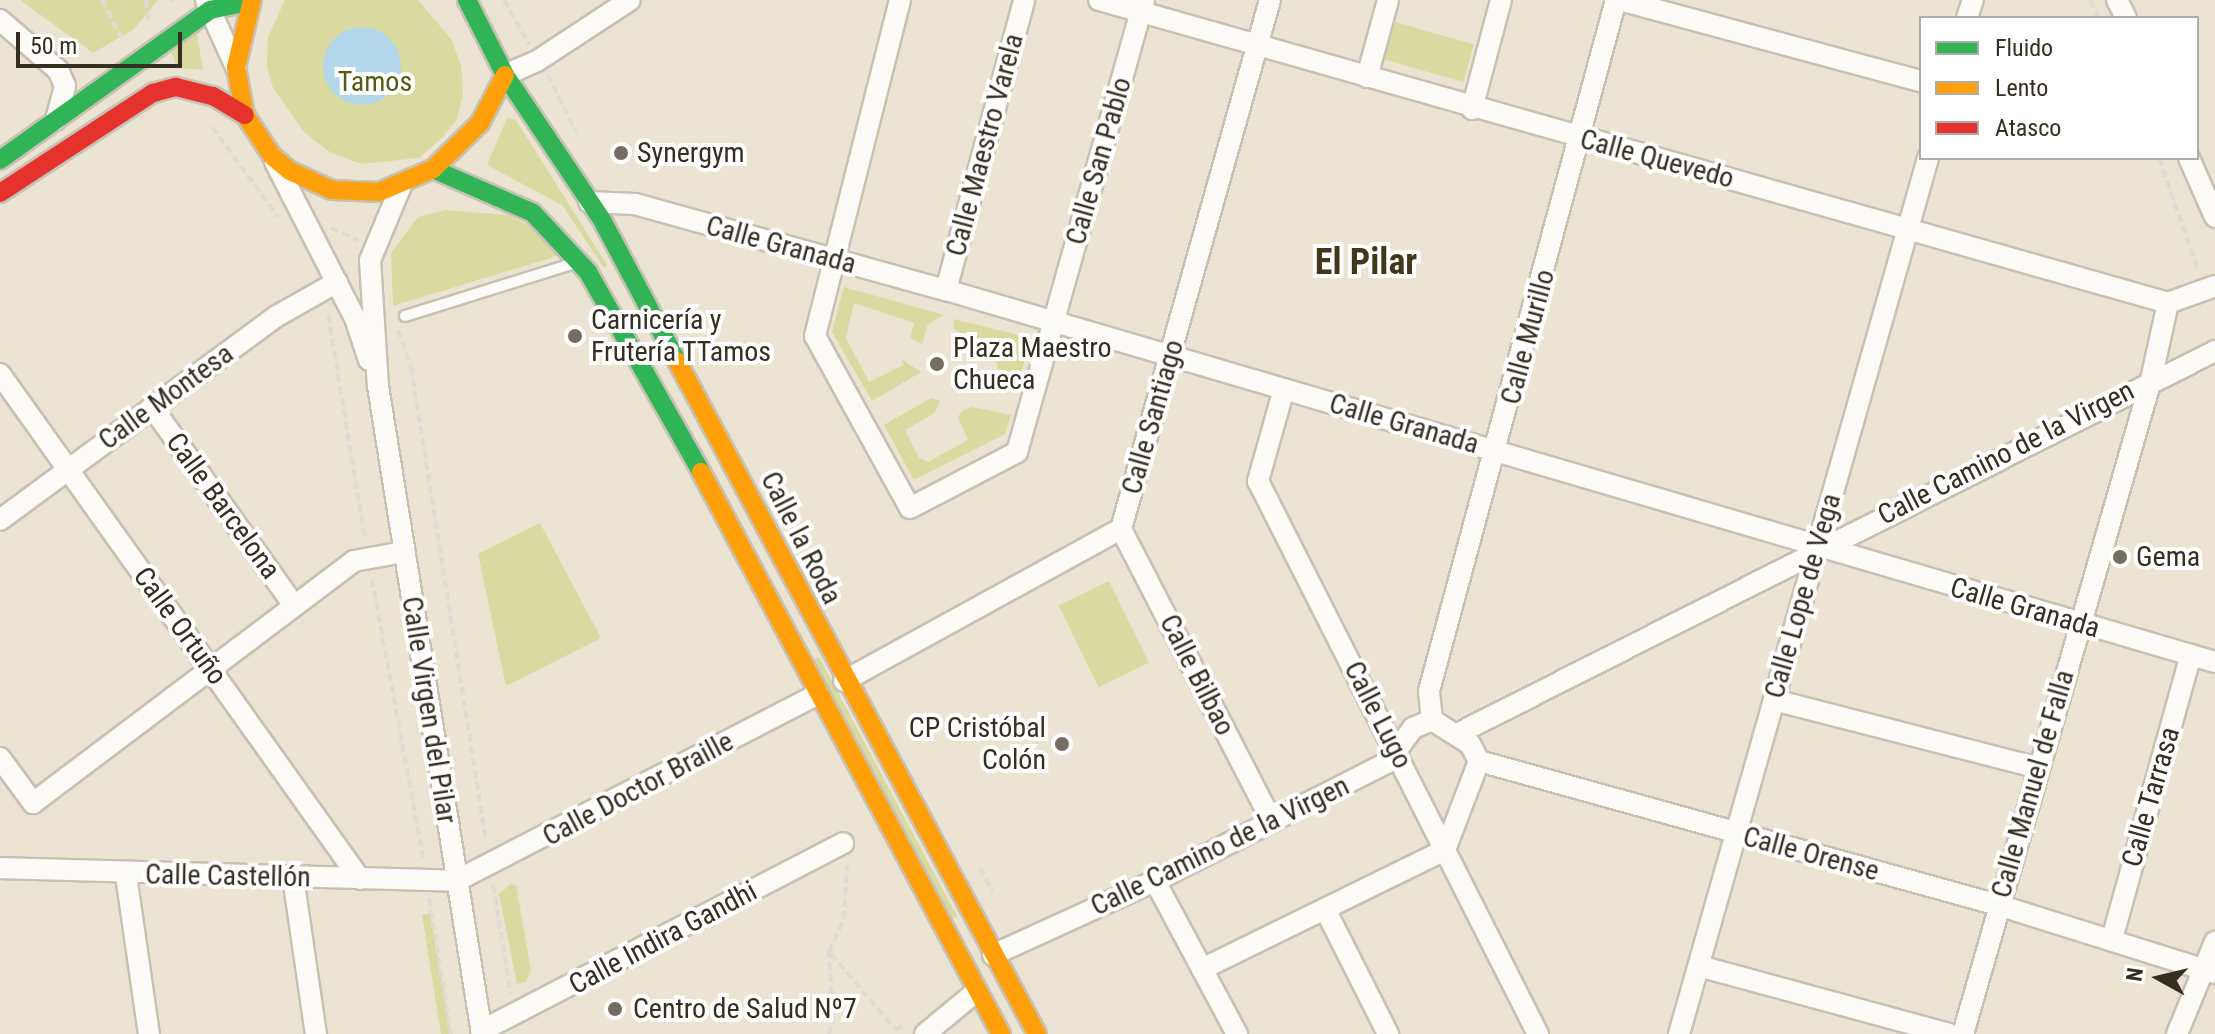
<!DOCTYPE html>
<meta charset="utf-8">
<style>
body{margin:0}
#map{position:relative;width:2215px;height:1034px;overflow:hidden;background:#ece4d2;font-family:"Roboto Condensed",sans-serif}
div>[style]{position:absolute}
.green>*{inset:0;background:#d8daa0;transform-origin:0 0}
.water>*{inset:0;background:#b3d6ea}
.round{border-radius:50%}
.path>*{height:4px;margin-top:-2px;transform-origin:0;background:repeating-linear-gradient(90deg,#dedbd5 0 8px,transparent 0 12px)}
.roads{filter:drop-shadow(2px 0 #c7c1b3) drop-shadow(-2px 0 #c7c1b3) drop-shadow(0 2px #c7c1b3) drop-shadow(0 -2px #c7c1b3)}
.lane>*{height:10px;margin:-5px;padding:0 5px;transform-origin:5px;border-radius:5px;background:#fcfbf8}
.street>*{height:20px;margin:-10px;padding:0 10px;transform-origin:10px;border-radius:10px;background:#fcfbf8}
.fast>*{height:18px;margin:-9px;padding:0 9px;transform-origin:9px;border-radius:9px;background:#30b455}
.slow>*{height:18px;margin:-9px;padding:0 9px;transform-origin:9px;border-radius:9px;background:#ff9f0a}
.jam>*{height:18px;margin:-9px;padding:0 9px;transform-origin:9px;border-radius:9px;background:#e5322d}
.dots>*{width:22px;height:22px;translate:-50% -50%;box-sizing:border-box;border:4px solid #fff;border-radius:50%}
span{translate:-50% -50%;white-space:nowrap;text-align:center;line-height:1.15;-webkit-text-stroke:8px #fff;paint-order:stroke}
.park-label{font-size:28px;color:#555c11}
.street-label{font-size:28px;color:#352f22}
.poi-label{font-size:28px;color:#352f22}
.left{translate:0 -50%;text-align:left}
.right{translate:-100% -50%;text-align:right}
.district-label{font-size:36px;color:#43371b;font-weight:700}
.legend{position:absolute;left:1919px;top:16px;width:280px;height:144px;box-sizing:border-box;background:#fff;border:2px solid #aeaca7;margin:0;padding:10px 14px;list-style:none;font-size:24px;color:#352f22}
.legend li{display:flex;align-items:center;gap:16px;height:40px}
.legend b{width:40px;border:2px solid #aeaca7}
.north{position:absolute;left:2119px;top:938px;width:80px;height:80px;-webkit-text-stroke:6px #fff;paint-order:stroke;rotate:278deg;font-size:22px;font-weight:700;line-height:32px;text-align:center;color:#352f22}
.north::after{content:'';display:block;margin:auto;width:28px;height:36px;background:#352f22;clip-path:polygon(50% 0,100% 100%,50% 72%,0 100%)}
.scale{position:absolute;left:16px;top:32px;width:166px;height:36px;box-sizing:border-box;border:4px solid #352f22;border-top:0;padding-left:10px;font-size:24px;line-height:28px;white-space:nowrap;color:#352f22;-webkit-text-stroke:6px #fff;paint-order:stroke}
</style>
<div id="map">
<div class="green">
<div style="clip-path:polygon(20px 0,158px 0,133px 30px,93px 53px)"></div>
<div style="clip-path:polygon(285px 0,418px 0,451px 39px,461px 66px,463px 95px,457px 119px,443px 137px,419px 158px,361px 164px,330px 152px,304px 132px,273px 88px,267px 66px,268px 37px)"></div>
<div style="left:1395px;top:22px;width:82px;height:39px;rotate:16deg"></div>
<div style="clip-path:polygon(197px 33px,203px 70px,177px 68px,171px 51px)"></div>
<div style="clip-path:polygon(507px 118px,516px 120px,607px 265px,604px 268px,562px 205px,487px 165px)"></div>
<div style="clip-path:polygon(445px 210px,508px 215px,535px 229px,557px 256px,393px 306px,391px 253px,418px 217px)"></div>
<div style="clip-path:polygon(844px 287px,944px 315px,928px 324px,922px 344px,910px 338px,914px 323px,854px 303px,846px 338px,869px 382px,904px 365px,901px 359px,921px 372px,872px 401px,832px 332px)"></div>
<div style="clip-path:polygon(954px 319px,1031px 338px,1016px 391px,1004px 389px,994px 354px,954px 329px)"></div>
<div style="clip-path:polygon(931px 398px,940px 401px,935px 413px,905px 430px,919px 458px,928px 462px,968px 440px,958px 417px,962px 411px,972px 407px,1011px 415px,1005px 434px,914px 480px,884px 425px)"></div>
<div style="clip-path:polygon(540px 523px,601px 638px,506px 686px,478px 554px)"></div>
<div style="left:1109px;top:581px;width:91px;height:56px;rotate:64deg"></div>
<div style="left:819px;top:657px;width:294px;height:8px;rotate:62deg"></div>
<div style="clip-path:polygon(511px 884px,516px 885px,531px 970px,526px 981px,517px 984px,499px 894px)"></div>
<div style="clip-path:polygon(430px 913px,451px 1034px,441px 1034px,422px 915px)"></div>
</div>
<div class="water">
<div class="round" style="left:323px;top:27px;width:78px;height:78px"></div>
</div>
<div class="path">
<div style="left:102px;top:0;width:42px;rotate:62.8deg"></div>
<div style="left:146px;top:0;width:22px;rotate:85deg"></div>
<div style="left:504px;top:0;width:51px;rotate:60.4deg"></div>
<div style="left:2090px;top:0;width:20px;rotate:66deg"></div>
<div style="left:170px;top:2px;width:3px;rotate:-45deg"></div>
<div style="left:548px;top:75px;width:64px;rotate:63.8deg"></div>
<div style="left:212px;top:127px;width:112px;rotate:53.7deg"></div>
<div style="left:2159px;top:158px;width:119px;rotate:70.8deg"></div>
<div style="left:331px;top:228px;width:30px;rotate:24deg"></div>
<div style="left:328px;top:315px;width:227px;rotate:80.6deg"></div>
<div style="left:398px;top:330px;width:39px;rotate:71deg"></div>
<div style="left:411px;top:367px;width:480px;rotate:81deg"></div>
<div style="left:372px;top:579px;width:288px;rotate:79.6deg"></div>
<div style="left:980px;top:868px;width:27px;rotate:62deg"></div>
<div style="left:493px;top:885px;width:111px;rotate:80.7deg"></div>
<div style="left:429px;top:898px;width:138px;rotate:80.8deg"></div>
<div style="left:831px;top:954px;width:99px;rotate:49.5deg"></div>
<div style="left:895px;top:1029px;width:13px;rotate:-18deg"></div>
<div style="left:829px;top:1034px;width:16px;rotate:-76deg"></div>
<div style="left:833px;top:1018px;width:66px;rotate:-93.5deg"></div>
<div style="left:829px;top:952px;width:36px;rotate:-66deg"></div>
<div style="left:844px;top:919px;width:54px;rotate:-86.8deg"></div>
</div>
<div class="roads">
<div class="lane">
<div style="left:405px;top:316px;width:178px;rotate:-17.3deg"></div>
</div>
<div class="street">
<div style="left:900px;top:0;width:347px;rotate:104.2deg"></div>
<div style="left:815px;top:336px;width:196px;rotate:61.1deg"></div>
<div style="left:910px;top:508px;width:121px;rotate:-27.6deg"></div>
<div style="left:1017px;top:452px;width:470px;rotate:-74.3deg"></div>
<div style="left:1099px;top:0;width:1111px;rotate:15.82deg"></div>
<div style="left:2168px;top:303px;width:50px;rotate:-19.9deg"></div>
<div style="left:1620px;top:0;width:312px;rotate:15.1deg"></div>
<div style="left:2117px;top:0;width:20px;rotate:63deg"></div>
<div style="left:206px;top:1px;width:72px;rotate:65.6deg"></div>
<div style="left:1967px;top:18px;width:19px;rotate:-72deg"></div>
<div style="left:0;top:20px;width:77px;rotate:40.8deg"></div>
<div style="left:58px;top:70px;width:17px;rotate:66deg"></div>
<div style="left:65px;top:86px;width:35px;rotate:105deg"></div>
<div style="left:505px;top:75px;width:35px;rotate:-24deg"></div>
<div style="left:537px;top:61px;width:111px;rotate:-33.3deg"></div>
<div style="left:1367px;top:77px;width:80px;rotate:-74.7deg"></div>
<div style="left:1472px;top:109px;width:113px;rotate:-75.1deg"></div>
<div style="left:2189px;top:158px;width:64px;rotate:66.2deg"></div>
<div style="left:275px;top:162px;width:175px;rotate:62.9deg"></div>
<div style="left:355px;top:318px;width:44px;rotate:71.6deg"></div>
<div style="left:401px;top:186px;width:80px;rotate:112.7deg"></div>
<div style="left:370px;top:260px;width:126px;rotate:86.4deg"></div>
<div style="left:378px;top:386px;width:656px;rotate:80.88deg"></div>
<div style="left:589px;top:202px;width:46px;rotate:2.5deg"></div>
<div style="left:635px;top:204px;width:323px;rotate:15.5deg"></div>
<div style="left:946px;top:290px;width:1322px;rotate:16.34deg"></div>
<div style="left:946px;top:290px;width:300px;rotate:-74.9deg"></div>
<div style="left:0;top:374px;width:620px;rotate:54.52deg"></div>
<div style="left:1284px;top:389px;width:96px;rotate:105.8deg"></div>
<div style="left:1258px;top:481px;width:620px;rotate:63.15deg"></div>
<div style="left:152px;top:407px;width:244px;rotate:54.4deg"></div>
<div style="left:0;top:520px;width:344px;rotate:-36.4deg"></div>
<div style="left:277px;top:316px;width:69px;rotate:-29.5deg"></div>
<div style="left:1121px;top:529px;width:329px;rotate:62.7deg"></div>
<div style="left:844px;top:681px;width:316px;rotate:-28.8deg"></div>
<div style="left:1121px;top:529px;width:550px;rotate:-74.27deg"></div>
<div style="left:1774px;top:700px;width:273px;rotate:14.4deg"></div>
<div style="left:1432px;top:720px;width:45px;rotate:32.3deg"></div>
<div style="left:1470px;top:744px;width:19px;rotate:62deg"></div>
<div style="left:1479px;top:761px;width:539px;rotate:15.51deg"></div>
<div style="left:1998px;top:905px;width:227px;rotate:17.4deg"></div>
<div style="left:1432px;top:720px;width:29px;rotate:-96deg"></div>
<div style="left:1429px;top:691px;width:716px;rotate:-74.86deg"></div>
<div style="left:1457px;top:734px;width:849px;rotate:-26.81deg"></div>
<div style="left:0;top:758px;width:56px;rotate:53.7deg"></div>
<div style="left:33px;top:803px;width:402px;rotate:-37deg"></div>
<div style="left:354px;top:561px;width:51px;rotate:-10.2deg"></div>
<div style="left:0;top:868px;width:456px;rotate:1.6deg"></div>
<div style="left:456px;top:881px;width:408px;rotate:-27.3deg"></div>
<div style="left:126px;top:875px;width:161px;rotate:81.8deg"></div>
<div style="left:293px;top:877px;width:159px;rotate:81.7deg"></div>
<div style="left:1155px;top:881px;width:174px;rotate:61.8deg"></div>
<div style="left:1326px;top:911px;width:138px;rotate:63.2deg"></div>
<div style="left:2112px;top:939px;width:295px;rotate:-74.5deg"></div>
<div style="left:993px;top:955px;width:178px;rotate:-24.6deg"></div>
<div style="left:1155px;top:881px;width:260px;rotate:-27deg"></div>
<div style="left:1387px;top:763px;width:44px;rotate:-53.4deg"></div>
<div style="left:1413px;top:728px;width:21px;rotate:-23deg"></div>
<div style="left:1699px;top:966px;width:260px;rotate:15.2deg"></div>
<div style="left:1202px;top:969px;width:271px;rotate:-26.1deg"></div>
<div style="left:1445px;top:850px;width:95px;rotate:-69.1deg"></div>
<div style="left:481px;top:1031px;width:408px;rotate:-27.4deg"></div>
<div style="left:925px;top:1034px;width:67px;rotate:-39.6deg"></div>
<div style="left:1679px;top:1034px;width:911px;rotate:-74.13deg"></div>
<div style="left:1963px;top:1034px;width:680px;rotate:-73.96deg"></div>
<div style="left:2151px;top:380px;width:79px;rotate:-77.6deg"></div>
<div style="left:2177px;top:1034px;width:100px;rotate:-67.6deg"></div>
</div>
<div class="fast">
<div style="left:467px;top:0;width:84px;rotate:63.1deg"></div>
<div style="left:505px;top:75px;width:174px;rotate:56.2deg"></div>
<div style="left:602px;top:220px;width:160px;rotate:62deg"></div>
<div style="left:0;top:160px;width:258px;rotate:-35.5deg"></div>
<div style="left:210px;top:10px;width:40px;rotate:-12deg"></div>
<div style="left:433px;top:169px;width:109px;rotate:23.7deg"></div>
<div style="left:533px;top:213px;width:81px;rotate:47deg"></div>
<div style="left:588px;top:272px;width:230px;rotate:60.5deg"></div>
</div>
<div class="slow">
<div style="left:252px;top:0;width:69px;rotate:103.4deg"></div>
<div style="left:236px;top:67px;width:49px;rotate:79.4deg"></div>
<div style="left:245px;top:115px;width:49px;rotate:56.6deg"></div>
<div style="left:272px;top:156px;width:23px;rotate:40deg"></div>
<div style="left:290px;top:171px;width:46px;rotate:24.3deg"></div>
<div style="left:332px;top:190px;width:47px;rotate:2.4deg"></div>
<div style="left:379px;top:192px;width:59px;rotate:-23.1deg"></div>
<div style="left:433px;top:169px;width:66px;rotate:-44.4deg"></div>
<div style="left:480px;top:123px;width:54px;rotate:-62.5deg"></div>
<div style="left:677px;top:361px;width:763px;rotate:61.86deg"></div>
<div style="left:701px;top:472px;width:637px;rotate:61.91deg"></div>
</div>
<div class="jam">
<div style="left:0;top:193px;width:183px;rotate:-33.2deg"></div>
<div style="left:153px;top:93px;width:24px;rotate:-15deg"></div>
<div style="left:176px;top:87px;width:38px;rotate:14deg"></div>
<div style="left:213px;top:96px;width:37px;rotate:31deg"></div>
</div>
</div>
<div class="dots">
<div style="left:621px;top:153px;background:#756e60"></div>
<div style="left:575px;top:336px;background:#756e60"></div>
<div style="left:937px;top:364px;background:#756e60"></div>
<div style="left:2120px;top:557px;background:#756e60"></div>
<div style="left:1062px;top:744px;background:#756e60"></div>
<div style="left:615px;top:1009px;background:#756e60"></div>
</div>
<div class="park-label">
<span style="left:375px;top:82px">Tamos</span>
</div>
<div class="street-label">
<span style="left:985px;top:145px;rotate:-75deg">Calle Maestro Varela</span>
<span style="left:1657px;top:159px;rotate:15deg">Calle Quevedo</span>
<span style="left:1099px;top:161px;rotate:-74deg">Calle San Pablo</span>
<span style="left:781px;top:245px;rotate:15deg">Calle Granada</span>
<span style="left:1528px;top:337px;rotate:-75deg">Calle Murillo</span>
<span style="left:166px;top:397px;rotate:-36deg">Calle Montesa</span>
<span style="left:1153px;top:417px;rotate:-74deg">Calle Santiago</span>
<span style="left:1404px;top:424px;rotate:16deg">Calle Granada</span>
<span style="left:2006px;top:453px;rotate:-27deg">Calle Camino de la Virgen</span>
<span style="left:223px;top:506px;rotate:54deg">Calle Barcelona</span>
<span style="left:801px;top:538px;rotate:63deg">Calle la Roda</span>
<span style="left:1803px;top:596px;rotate:-74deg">Calle Lope de Vega</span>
<span style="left:2025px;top:608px;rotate:16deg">Calle Granada</span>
<span style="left:180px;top:626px;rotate:54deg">Calle Ortuño</span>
<span style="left:1197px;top:675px;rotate:63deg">Calle Bilbao</span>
<span style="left:429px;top:710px;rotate:81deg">Calle Virgen del Pilar</span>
<span style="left:1378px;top:715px;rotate:63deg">Calle Lugo</span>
<span style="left:2033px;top:784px;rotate:-74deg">Calle Manuel de Falla</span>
<span style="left:638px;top:789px;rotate:-28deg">Calle Doctor Braille</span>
<span style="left:2151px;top:797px;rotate:-74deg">Calle Tarrasa</span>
<span style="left:1220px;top:846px;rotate:-26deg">Calle Camino de la Virgen</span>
<span style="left:1811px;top:854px;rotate:15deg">Calle Orense</span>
<span style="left:228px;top:876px;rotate:1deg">Calle Castellón</span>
<span style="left:663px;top:938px;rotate:-28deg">Calle Indira Gandhi</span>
</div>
<div class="poi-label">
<span class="left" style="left:637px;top:153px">Synergym</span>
<span class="left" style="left:591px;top:336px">Carnicería y<br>Frutería TTamos</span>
<span class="left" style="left:953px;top:364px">Plaza Maestro<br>Chueca</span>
<span class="left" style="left:2136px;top:557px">Gema</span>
<span class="right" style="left:1046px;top:744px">CP Cristóbal<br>Colón</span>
<span class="left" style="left:633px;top:1009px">Centro de Salud Nº7</span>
</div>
<div class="district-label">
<span style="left:1366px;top:263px">El Pilar</span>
</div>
<ul class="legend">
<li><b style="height:10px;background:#30b455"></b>Fluido</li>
<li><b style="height:10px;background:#ff9f0a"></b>Lento</li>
<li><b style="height:10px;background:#e5322d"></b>Atasco</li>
</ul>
<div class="north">N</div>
<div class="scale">50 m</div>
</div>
